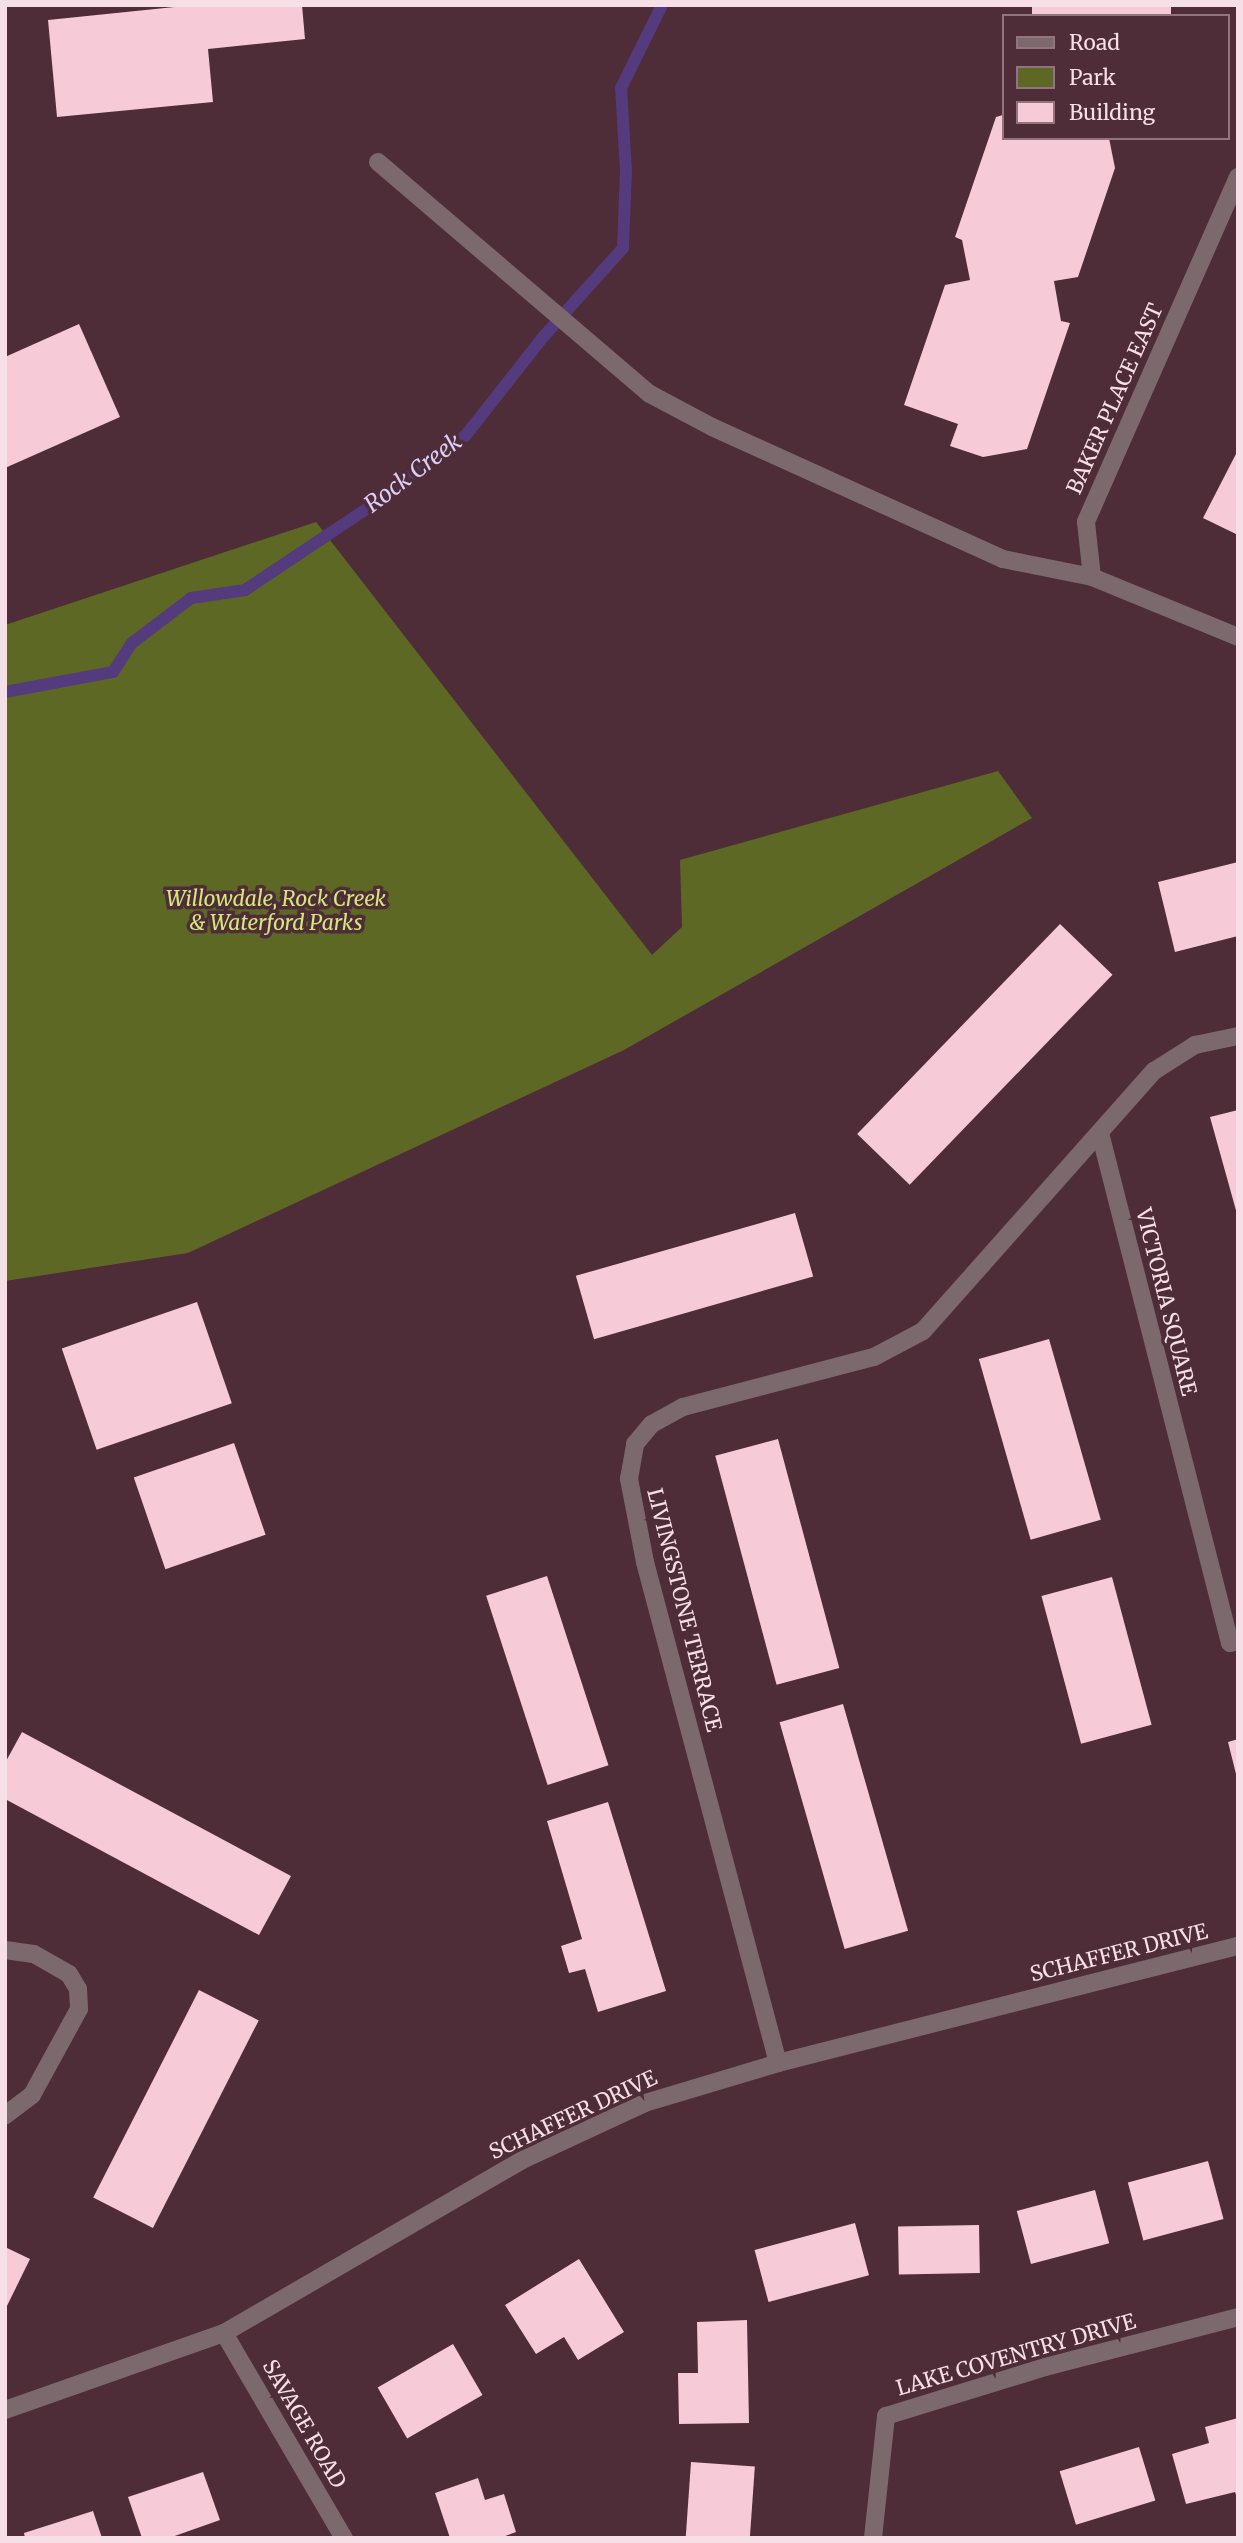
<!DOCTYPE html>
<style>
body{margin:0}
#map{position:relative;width:1243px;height:2543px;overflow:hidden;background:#4e2c38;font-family:Merriweather,serif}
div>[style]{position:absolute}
.green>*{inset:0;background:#5d6825}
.stream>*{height:12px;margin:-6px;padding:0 6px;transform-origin:6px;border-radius:6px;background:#533b7d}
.building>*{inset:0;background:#f6cad7;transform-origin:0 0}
.minor>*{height:18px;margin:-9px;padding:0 9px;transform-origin:9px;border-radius:9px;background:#7b696e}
.tertiary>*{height:18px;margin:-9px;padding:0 9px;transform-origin:9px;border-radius:9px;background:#7b696e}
span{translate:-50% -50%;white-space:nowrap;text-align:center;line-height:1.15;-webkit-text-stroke:7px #4e2c38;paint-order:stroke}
.street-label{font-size:21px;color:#f6dfe6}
.park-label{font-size:21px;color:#d3e879;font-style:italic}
.water-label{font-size:23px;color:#dacff7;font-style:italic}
.frame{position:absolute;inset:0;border:7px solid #f6dfe6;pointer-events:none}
.legend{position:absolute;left:1002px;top:14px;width:228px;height:126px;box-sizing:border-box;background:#4e2c38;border:2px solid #91747e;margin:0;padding:9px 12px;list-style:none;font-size:21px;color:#f6dfe6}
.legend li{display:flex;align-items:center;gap:14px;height:35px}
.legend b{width:35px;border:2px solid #91747e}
</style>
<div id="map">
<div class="green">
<div style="clip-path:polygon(316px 522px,652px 955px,682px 927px,680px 860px,998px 771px,1032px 818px,624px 1050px,188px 1253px,5px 1281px,5px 625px)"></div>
</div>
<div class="stream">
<div style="left:5px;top:692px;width:110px;rotate:-10.5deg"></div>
<div style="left:113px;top:672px;width:35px;rotate:-57deg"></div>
<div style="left:132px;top:643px;width:74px;rotate:-37.3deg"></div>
<div style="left:191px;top:598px;width:55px;rotate:-8.4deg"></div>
<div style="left:245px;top:590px;width:148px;rotate:-33.7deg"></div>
<div style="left:368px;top:508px;width:122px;rotate:-36.7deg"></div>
<div style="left:466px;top:435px;width:126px;rotate:-51.8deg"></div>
<div style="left:544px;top:336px;width:118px;rotate:-48.1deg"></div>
<div style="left:623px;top:248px;width:77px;rotate:-87.8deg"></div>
<div style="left:626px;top:171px;width:83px;rotate:-93.4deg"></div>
<div style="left:621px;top:88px;width:93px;rotate:-63.7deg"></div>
</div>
<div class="building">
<div style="clip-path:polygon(194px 5px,302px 5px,305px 39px,208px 49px,213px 102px,57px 117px,48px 20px)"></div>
<div style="left:1032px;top:5px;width:139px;height:11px"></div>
<div style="clip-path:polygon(1003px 115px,1003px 138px,1109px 138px,1115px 168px,1078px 277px,1054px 281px,1061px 321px,1070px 323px,1027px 449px,983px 457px,950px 446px,958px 424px,904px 405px,945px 285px,970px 280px,962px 240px,955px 237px,996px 117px)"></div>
<div style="clip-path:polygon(79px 324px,120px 417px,5px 468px,5px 357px)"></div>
<div style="clip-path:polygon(1238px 450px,1238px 535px,1203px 518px)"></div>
<div style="clip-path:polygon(1238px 862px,1238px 936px,1175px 952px,1158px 882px)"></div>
<div style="left:1060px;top:924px;width:73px;height:292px;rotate:44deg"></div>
<div style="clip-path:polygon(1238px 1110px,1238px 1214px,1237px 1214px,1210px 1117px)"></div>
<div style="left:795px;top:1213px;width:66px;height:228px;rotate:74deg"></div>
<div style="left:197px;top:1302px;width:107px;height:143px;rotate:71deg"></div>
<div style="left:1049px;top:1339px;width:188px;height:73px;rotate:74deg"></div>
<div style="left:778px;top:1439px;width:237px;height:65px;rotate:75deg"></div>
<div style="left:234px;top:1443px;width:97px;height:106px;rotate:71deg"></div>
<div style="left:547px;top:1576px;width:199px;height:64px;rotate:72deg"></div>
<div style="left:1112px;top:1577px;width:153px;height:73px;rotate:75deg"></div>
<div style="left:843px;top:1704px;width:236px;height:66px;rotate:74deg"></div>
<div style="clip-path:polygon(22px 1732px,291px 1876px,259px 1935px,5px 1799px,5px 1763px)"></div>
<div style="clip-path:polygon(1238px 1739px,1238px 1778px,1237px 1778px,1228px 1742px)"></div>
<div style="clip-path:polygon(608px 1802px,666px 1991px,598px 2012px,585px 1969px,569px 1973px,561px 1946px,582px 1939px,547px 1821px)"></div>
<div style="left:199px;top:1990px;width:67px;height:233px;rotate:27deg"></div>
<div style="left:1208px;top:2161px;width:60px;height:83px;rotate:75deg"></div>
<div style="left:1095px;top:2190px;width:55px;height:81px;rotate:75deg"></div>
<div style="left:855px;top:2223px;width:54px;height:104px;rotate:75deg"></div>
<div style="left:979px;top:2225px;width:48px;height:81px;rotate:89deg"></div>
<div style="clip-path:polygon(5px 2247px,30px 2259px,5px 2310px)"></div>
<div style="clip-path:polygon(579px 2259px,624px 2332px,578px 2360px,564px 2337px,536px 2354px,505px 2305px)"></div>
<div style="clip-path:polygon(747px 2320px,749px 2423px,679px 2424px,678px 2373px,698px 2373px,697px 2322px)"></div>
<div style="left:453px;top:2344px;width:59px;height:87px;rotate:60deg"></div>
<div style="clip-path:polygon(1238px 2418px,1238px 2500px,1235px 2492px,1186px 2504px,1172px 2454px,1209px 2443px,1205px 2427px)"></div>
<div style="left:1139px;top:2447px;width:56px;height:83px;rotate:73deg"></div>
<div style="left:691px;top:2462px;width:64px;height:76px;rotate:4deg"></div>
<div style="clip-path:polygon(203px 2472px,220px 2520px,169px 2538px,142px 2538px,128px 2497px)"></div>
<div style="clip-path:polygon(478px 2478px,485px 2500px,504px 2494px,516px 2532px,500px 2538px,450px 2538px,435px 2493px)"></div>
<div style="clip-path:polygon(93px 2511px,102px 2538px,25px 2538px,24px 2533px)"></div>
</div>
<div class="minor">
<div style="left:378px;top:162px;width:358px;rotate:40.5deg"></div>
<div style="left:650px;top:394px;width:70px;rotate:28deg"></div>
<div style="left:712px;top:427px;width:320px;rotate:24.4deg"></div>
<div style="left:1003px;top:559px;width:91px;rotate:11.4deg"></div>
<div style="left:1238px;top:177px;width:377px;rotate:113.8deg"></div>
<div style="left:1086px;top:522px;width:55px;rotate:83.8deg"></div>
<div style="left:1092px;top:577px;width:158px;rotate:22.3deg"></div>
<div style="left:1100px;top:1133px;width:526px;rotate:75.7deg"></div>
<div style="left:1230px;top:1643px;width:8px;rotate:-14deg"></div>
<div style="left:5px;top:1950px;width:29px;rotate:8deg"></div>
<div style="left:34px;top:1954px;width:40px;rotate:29.7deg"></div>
<div style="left:69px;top:1974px;width:17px;rotate:59deg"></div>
<div style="left:78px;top:1989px;width:20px;rotate:87deg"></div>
<div style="left:79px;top:2009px;width:98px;rotate:118.7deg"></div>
<div style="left:32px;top:2095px;width:34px;rotate:143deg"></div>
<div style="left:778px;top:2063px;width:518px;rotate:-104.87deg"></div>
<div style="left:645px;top:1562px;width:85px;rotate:-100.9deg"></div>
<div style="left:629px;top:1479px;width:36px;rotate:-80deg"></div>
<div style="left:635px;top:1444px;width:26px;rotate:-50deg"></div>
<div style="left:652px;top:1424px;width:35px;rotate:-29deg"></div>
<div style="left:683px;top:1407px;width:197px;rotate:-14.7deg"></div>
<div style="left:874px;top:1357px;width:55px;rotate:-28deg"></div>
<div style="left:923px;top:1331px;width:348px;rotate:-48.4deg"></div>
<div style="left:1154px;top:1071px;width:49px;rotate:-32.4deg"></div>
<div style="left:1195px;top:1045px;width:44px;rotate:-11.8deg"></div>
<div style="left:224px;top:2333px;width:238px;rotate:59.7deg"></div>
<div style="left:873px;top:2538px;width:123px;rotate:-83.9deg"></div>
<div style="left:886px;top:2416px;width:166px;rotate:-17.1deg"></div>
<div style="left:1045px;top:2367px;width:199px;rotate:-14.5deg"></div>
</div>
<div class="tertiary">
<div style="left:5px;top:2410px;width:232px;rotate:-19.4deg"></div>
<div style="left:224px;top:2333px;width:345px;rotate:-30.1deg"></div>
<div style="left:522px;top:2160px;width:136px;rotate:-24.9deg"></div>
<div style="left:645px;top:2103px;width:139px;rotate:-16.7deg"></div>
<div style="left:778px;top:2063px;width:475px;rotate:-14.3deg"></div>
</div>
<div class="street-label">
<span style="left:1115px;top:399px;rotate:-66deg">BAKER PLACE EAST</span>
<span style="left:1166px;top:1302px;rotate:76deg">VICTORIA SQUARE</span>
<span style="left:684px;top:1610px;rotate:76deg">LIVINGSTONE TERRACE</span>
<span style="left:1119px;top:1953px;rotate:-14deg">SCHAFFER DRIVE</span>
<span style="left:573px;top:2115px;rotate:-25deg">SCHAFFER DRIVE</span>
<span style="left:1016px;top:2355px;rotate:-16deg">LAKE COVENTRY DRIVE</span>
<span style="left:304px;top:2424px;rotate:60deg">SAVAGE ROAD</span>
</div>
<div class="park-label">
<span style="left:276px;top:911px">Willowdale, Rock Creek<br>&amp; Waterford Parks</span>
</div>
<div class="water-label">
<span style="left:413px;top:473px;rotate:-37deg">Rock Creek</span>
</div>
<div class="frame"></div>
<ul class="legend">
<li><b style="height:9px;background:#7b696e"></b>Road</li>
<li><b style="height:19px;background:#5d6825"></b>Park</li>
<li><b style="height:19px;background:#f6cad7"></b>Building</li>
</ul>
</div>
